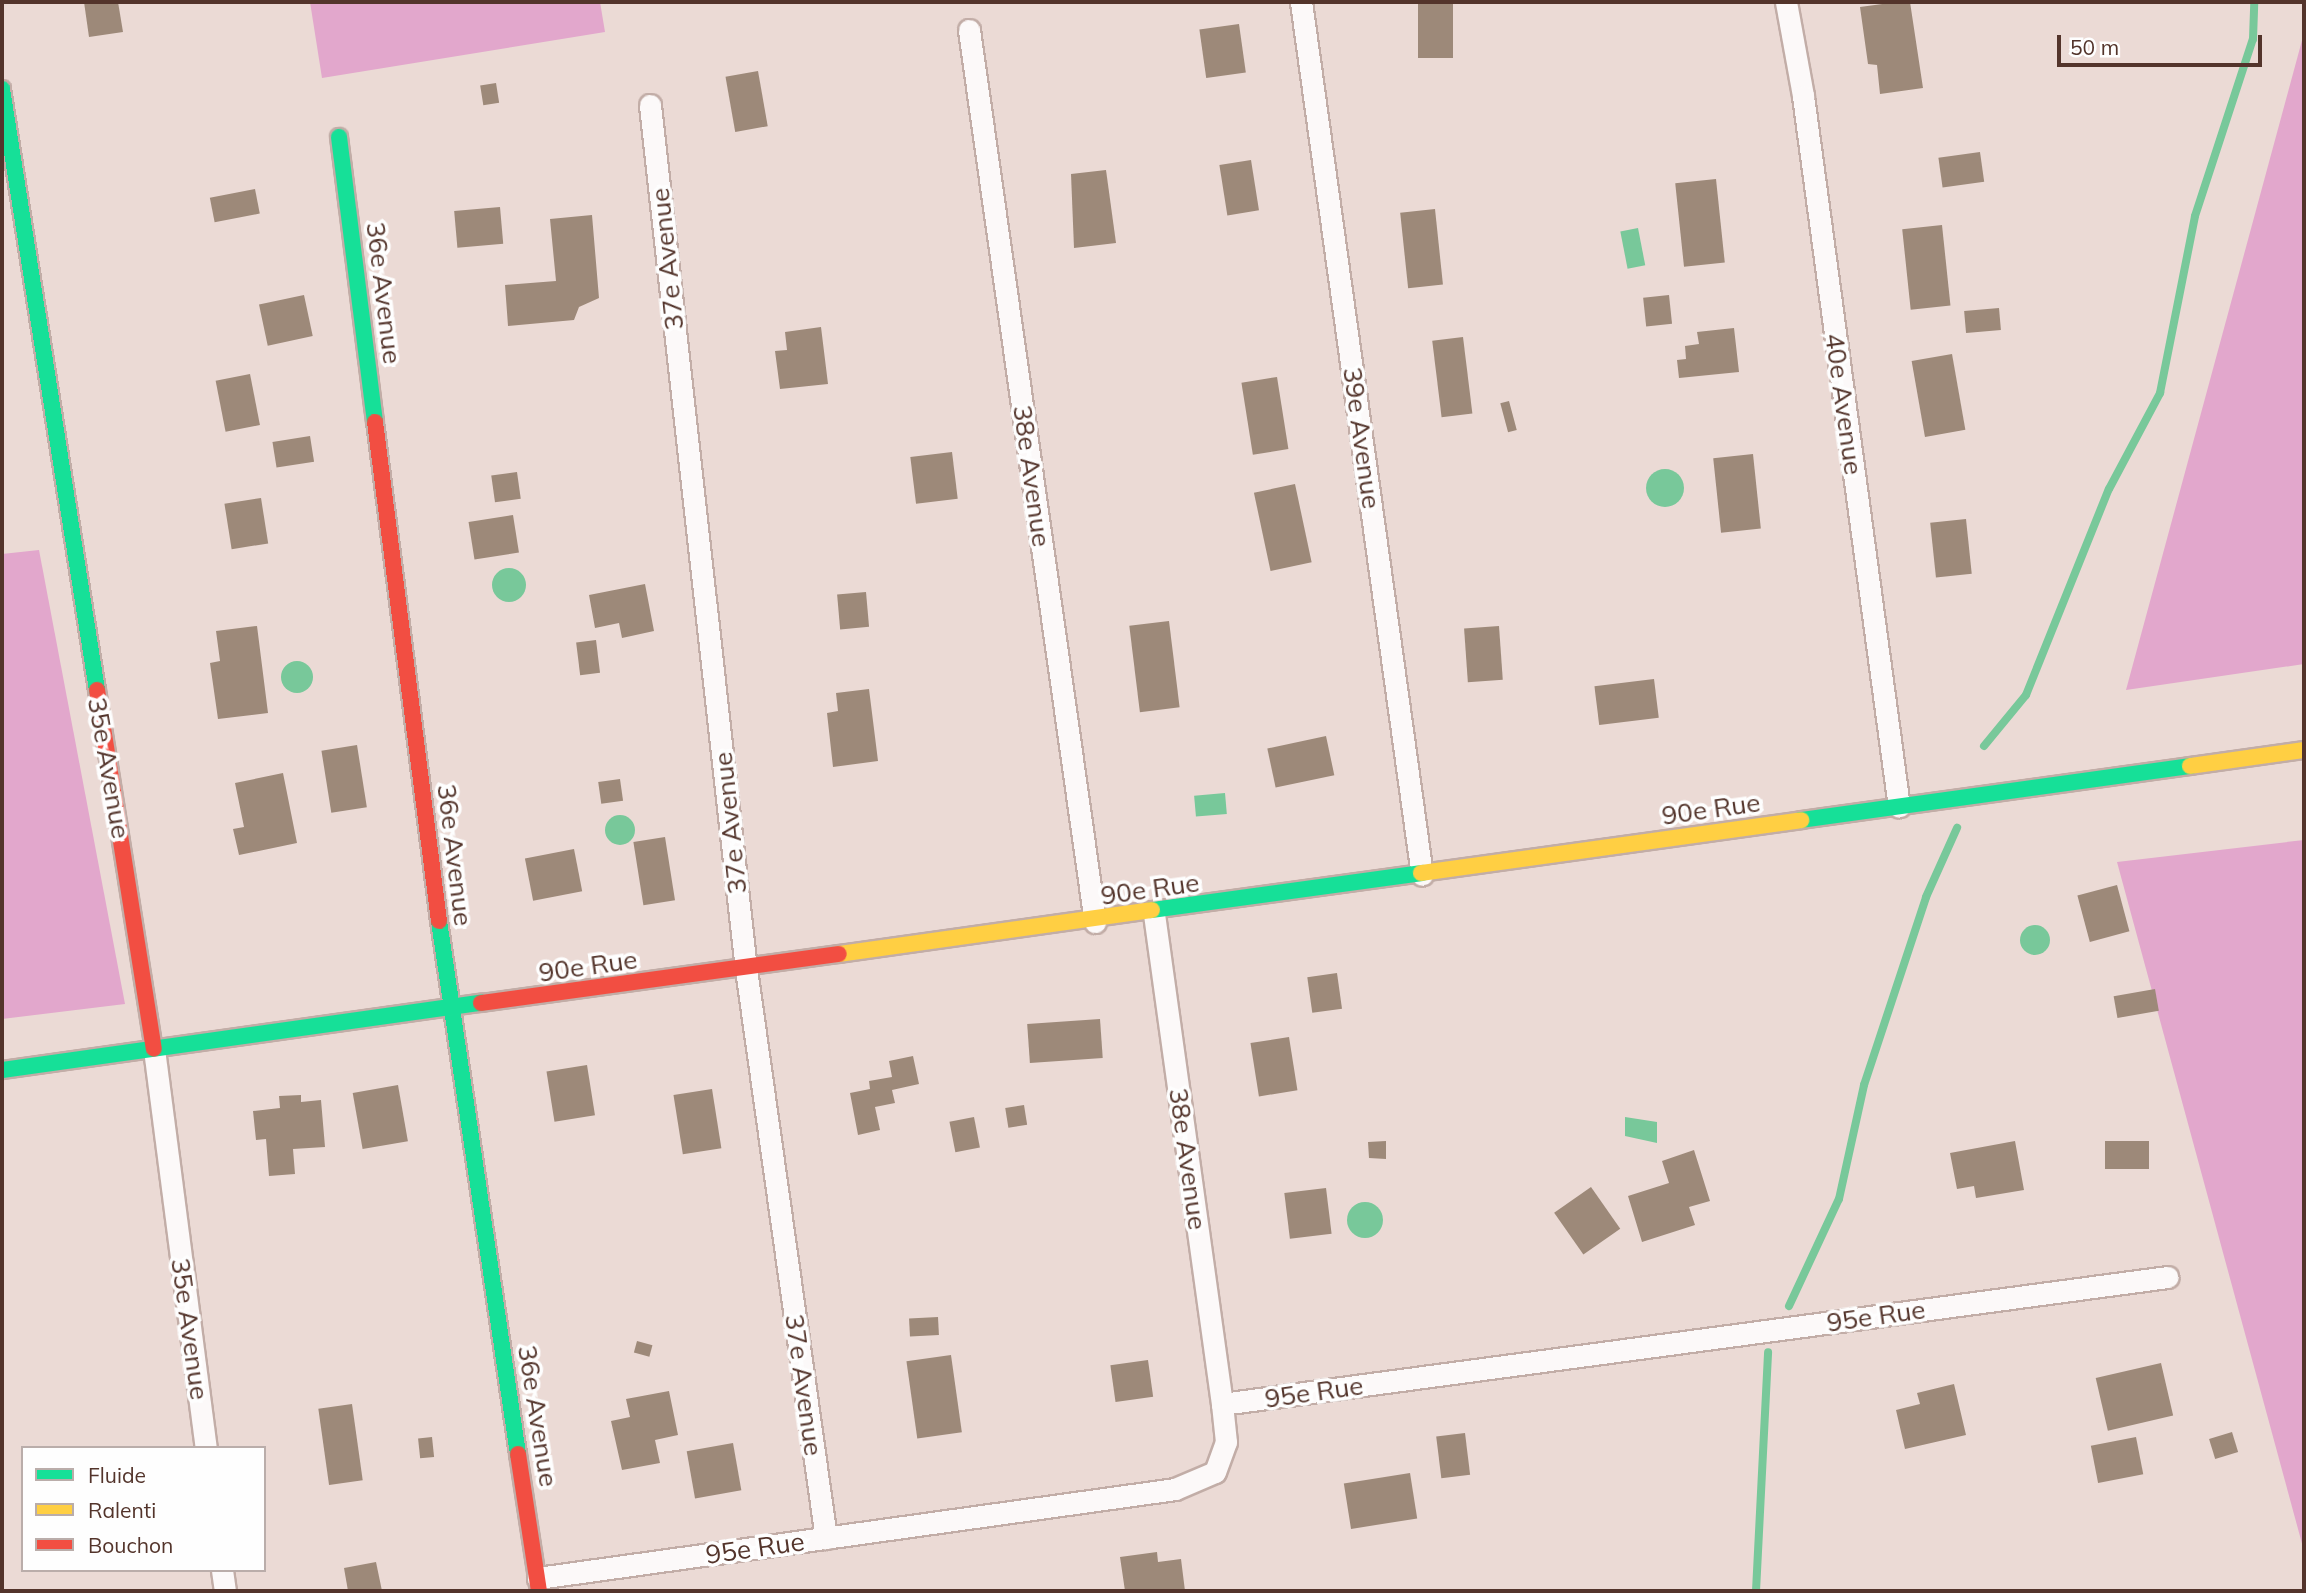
<!DOCTYPE html>
<style>
body{margin:0}
#map{position:relative;width:2306px;height:1593px;overflow:hidden;background:#ebdad5;font-family:Mulish,sans-serif}
div>[style]{position:absolute}
.forest>*{inset:0;background:#e2a7cc}
.water>*{inset:0;background:#78c89a;transform-origin:0 0}
.round{border-radius:50%}
.stream>*{height:8px;margin:-4px;padding:0 4px;transform-origin:4px;border-radius:4px;background:#78c89a}
.building>*{inset:0;background:#9d8979;transform-origin:0 0}
.roads{filter:drop-shadow(2px 0 #c2ada7) drop-shadow(-2px 0 #c2ada7) drop-shadow(0 2px #c2ada7) drop-shadow(0 -2px #c2ada7)}
.street>*{height:21px;margin:-10.5px;padding:0 10.5px;transform-origin:10.5px;border-radius:10.5px;background:#fcf9f9}
.fast>*{height:16px;margin:-8px;padding:0 8px;transform-origin:8px;border-radius:8px;background:#16e098}
.slow>*{height:16px;margin:-8px;padding:0 8px;transform-origin:8px;border-radius:8px;background:#ffcf43}
.jam>*{height:16px;margin:-8px;padding:0 8px;transform-origin:8px;border-radius:8px;background:#f24e42}
span{translate:-50% -50%;white-space:nowrap;text-align:center;line-height:1.15;-webkit-text-stroke:7px #fefefe;paint-order:stroke}
.street-label{font-size:26px;color:#53342b}
.frame{position:absolute;inset:0;border:4px solid #53342b;pointer-events:none}
.legend{position:absolute;left:21px;top:1446px;width:245px;height:126px;box-sizing:border-box;background:#fefefe;border:2px solid #baadaa;margin:0;padding:9px 12px;list-style:none;font-size:21px;color:#53342b}
.legend li{display:flex;align-items:center;gap:14px;height:35px}
.legend b{width:35px;border:2px solid #baadaa}
.scale{position:absolute;left:2057px;top:35px;width:205px;height:32px;box-sizing:border-box;border:4px solid #53342b;border-top:0;padding-left:9px;font-size:21px;line-height:24px;white-space:nowrap;color:#53342b;-webkit-text-stroke:5px #fefefe;paint-order:stroke}
</style>
<div id="map">
<div class="forest">
<div style="clip-path:polygon(310px 2px,600px 2px,605px 32px,322px 78px)"></div>
<div style="clip-path:polygon(2304px 33px,2304px 664px,2126px 690px)"></div>
<div style="clip-path:polygon(39px 550px,125px 1004px,2px 1019px,2px 554px)"></div>
<div style="clip-path:polygon(2304px 840px,2304px 1551px,2117px 862px)"></div>
</div>
<div class="water">
<div style="left:1638px;top:228px;width:38px;height:18px;rotate:79deg"></div>
<div class="round" style="left:1646px;top:469px;width:38px;height:38px"></div>
<div class="round" style="left:492px;top:568px;width:34px;height:34px"></div>
<div class="round" style="left:281px;top:661px;width:32px;height:32px"></div>
<div style="left:1225px;top:793px;width:21px;height:31px;rotate:85deg"></div>
<div class="round" style="left:605px;top:815px;width:30px;height:30px"></div>
<div class="round" style="left:2020px;top:925px;width:30px;height:30px"></div>
<div style="clip-path:polygon(1625px 1117px,1657px 1122px,1657px 1143px,1625px 1136px)"></div>
<div class="round" style="left:1347px;top:1202px;width:36px;height:36px"></div>
</div>
<div class="stream">
<div style="left:1984px;top:746px;width:66px;rotate:-50.5deg"></div>
<div style="left:2026px;top:695px;width:222px;rotate:-68.1deg"></div>
<div style="left:2109px;top:489px;width:109px;rotate:-62deg"></div>
<div style="left:2160px;top:393px;width:180px;rotate:-78.8deg"></div>
<div style="left:2195px;top:216px;width:186px;rotate:-71.9deg"></div>
<div style="left:2253px;top:39px;width:37px;rotate:-88deg"></div>
<div style="left:1789px;top:1306px;width:118px;rotate:-65deg"></div>
<div style="left:1839px;top:1199px;width:117px;rotate:-77.6deg"></div>
<div style="left:1864px;top:1085px;width:198px;rotate:-71.7deg"></div>
<div style="left:1926px;top:897px;width:76px;rotate:-65.8deg"></div>
<div style="left:1756px;top:1591px;width:239px;rotate:-87.1deg"></div>
</div>
<div class="building">
<div style="clip-path:polygon(84px 2px,118px 2px,123px 32px,89px 37px)"></div>
<div style="left:1418px;top:2px;width:35px;height:56px"></div>
<div style="clip-path:polygon(1897px 2px,1910px 2px,1923px 88px,1880px 94px,1877px 65px,1868px 64px,1860px 7px)"></div>
<div style="left:1239px;top:24px;width:49px;height:40px;rotate:82deg"></div>
<div style="left:758px;top:71px;width:56px;height:33px;rotate:80deg"></div>
<div style="left:496px;top:83px;width:20px;height:16px;rotate:81deg"></div>
<div style="left:1980px;top:152px;width:30px;height:42px;rotate:82deg"></div>
<div style="left:1251px;top:160px;width:51px;height:32px;rotate:81deg"></div>
<div style="clip-path:polygon(1106px 170px,1116px 243px,1074px 248px,1071px 174px)"></div>
<div style="left:1716px;top:179px;width:84px;height:41px;rotate:84deg"></div>
<div style="left:255px;top:189px;width:25px;height:46px;rotate:79deg"></div>
<div style="left:500px;top:207px;width:37px;height:46px;rotate:85deg"></div>
<div style="left:1435px;top:209px;width:76px;height:35px;rotate:84deg"></div>
<div style="clip-path:polygon(592px 215px,599px 298px,579px 307px,574px 320px,508px 326px,505px 285px,556px 281px,550px 219px)"></div>
<div style="left:1942px;top:225px;width:81px;height:40px;rotate:84deg"></div>
<div style="left:304px;top:295px;width:42px;height:46px;rotate:78deg"></div>
<div style="left:1669px;top:295px;width:29px;height:26px;rotate:84deg"></div>
<div style="left:1999px;top:308px;width:22px;height:35px;rotate:85deg"></div>
<div style="clip-path:polygon(821px 327px,828px 384px,780px 389px,775px 351px,787px 350px,785px 332px)"></div>
<div style="clip-path:polygon(1734px 328px,1739px 372px,1679px 378px,1677px 360px,1686px 359px,1685px 346px,1699px 344px,1697px 332px)"></div>
<div style="left:1463px;top:337px;width:77px;height:31px;rotate:83deg"></div>
<div style="left:1952px;top:354px;width:77px;height:41px;rotate:80deg"></div>
<div style="left:250px;top:374px;width:52px;height:35px;rotate:79deg"></div>
<div style="left:1277px;top:377px;width:73px;height:36px;rotate:81deg"></div>
<div style="left:1509px;top:401px;width:30px;height:9px;rotate:75deg"></div>
<div style="left:310px;top:436px;width:26px;height:38px;rotate:81deg"></div>
<div style="left:952px;top:452px;width:47px;height:42px;rotate:83deg"></div>
<div style="left:1753px;top:454px;width:75px;height:40px;rotate:84deg"></div>
<div style="left:517px;top:472px;width:27px;height:26px;rotate:82deg"></div>
<div style="left:1295px;top:484px;width:80px;height:42px;rotate:78deg"></div>
<div style="left:261px;top:498px;width:46px;height:37px;rotate:81deg"></div>
<div style="left:513px;top:515px;width:38px;height:45px;rotate:81deg"></div>
<div style="left:1966px;top:519px;width:55px;height:36px;rotate:84deg"></div>
<div style="clip-path:polygon(645px 584px,654px 631px,622px 638px,619px 623px,595px 628px,589px 595px)"></div>
<div style="left:866px;top:592px;width:35px;height:29px;rotate:85deg"></div>
<div style="left:1169px;top:621px;width:87px;height:40px;rotate:83deg"></div>
<div style="clip-path:polygon(257px 626px,268px 713px,218px 719px,210px 663px,220px 661px,216px 631px)"></div>
<div style="left:1499px;top:626px;width:54px;height:35px;rotate:86deg"></div>
<div style="left:596px;top:640px;width:33px;height:20px;rotate:83deg"></div>
<div style="left:1654px;top:679px;width:39px;height:60px;rotate:83deg"></div>
<div style="clip-path:polygon(869px 689px,878px 761px,833px 767px,827px 713px,838px 711px,836px 693px)"></div>
<div style="left:1326px;top:736px;width:40px;height:60px;rotate:78deg"></div>
<div style="left:357px;top:745px;width:63px;height:36px;rotate:81deg"></div>
<div style="clip-path:polygon(283px 773px,297px 843px,239px 855px,233px 829px,244px 827px,235px 783px)"></div>
<div style="left:620px;top:779px;width:22px;height:22px;rotate:82deg"></div>
<div style="left:665px;top:837px;width:64px;height:32px;rotate:81deg"></div>
<div style="left:574px;top:849px;width:43px;height:50px;rotate:79deg"></div>
<div style="left:2117px;top:885px;width:48px;height:41px;rotate:75deg"></div>
<div style="left:1337px;top:973px;width:36px;height:30px;rotate:82deg"></div>
<div style="left:2155px;top:989px;width:22px;height:42px;rotate:80deg"></div>
<div style="left:1100px;top:1019px;width:39px;height:73px;rotate:86deg"></div>
<div style="left:1289px;top:1037px;width:54px;height:39px;rotate:81deg"></div>
<div style="clip-path:polygon(913px 1056px,919px 1084px,892px 1090px,895px 1103px,875px 1107px,880px 1130px,858px 1135px,850px 1093px,870px 1089px,869px 1081px,892px 1077px,889px 1061px)"></div>
<div style="left:587px;top:1065px;width:51px;height:41px;rotate:81deg"></div>
<div style="left:398px;top:1085px;width:57px;height:46px;rotate:80deg"></div>
<div style="left:712px;top:1089px;width:60px;height:39px;rotate:81deg"></div>
<div style="clip-path:polygon(301px 1095px,301px 1102px,321px 1100px,325px 1147px,293px 1149px,295px 1174px,269px 1176px,266px 1139px,256px 1140px,253px 1111px,280px 1108px,279px 1096px)"></div>
<div style="left:1024px;top:1105px;width:20px;height:19px;rotate:81deg"></div>
<div style="left:974px;top:1117px;width:31px;height:25px;rotate:79deg"></div>
<div style="clip-path:polygon(1386px 1141px,1386px 1159px,1369px 1158px,1368px 1142px)"></div>
<div style="clip-path:polygon(2015px 1141px,2024px 1190px,1976px 1198px,1974px 1186px,1957px 1189px,1950px 1153px)"></div>
<div style="left:2105px;top:1141px;width:44px;height:28px"></div>
<div style="clip-path:polygon(1694px 1150px,1710px 1201px,1689px 1207px,1695px 1225px,1642px 1242px,1628px 1196px,1669px 1183px,1662px 1161px)"></div>
<div style="left:1591px;top:1187px;width:51px;height:45px;rotate:55deg"></div>
<div style="left:1326px;top:1188px;width:46px;height:42px;rotate:83deg"></div>
<div style="left:938px;top:1317px;width:18px;height:29px;rotate:87deg"></div>
<div style="left:637px;top:1341px;width:16px;height:12px;rotate:15deg"></div>
<div style="left:951px;top:1355px;width:78px;height:45px;rotate:82deg"></div>
<div style="left:1148px;top:1360px;width:37px;height:38px;rotate:82deg"></div>
<div style="left:2161px;top:1363px;width:54px;height:67px;rotate:77deg"></div>
<div style="clip-path:polygon(1954px 1384px,1966px 1435px,1905px 1449px,1896px 1410px,1920px 1404px,1917px 1393px)"></div>
<div style="clip-path:polygon(669px 1391px,678px 1435px,655px 1440px,660px 1463px,622px 1470px,611px 1421px,630px 1417px,626px 1399px)"></div>
<div style="left:352px;top:1404px;width:77px;height:34px;rotate:82deg"></div>
<div style="left:2232px;top:1432px;width:21px;height:24px;rotate:73deg"></div>
<div style="left:1465px;top:1433px;width:42px;height:29px;rotate:83deg"></div>
<div style="left:432px;top:1437px;width:20px;height:14px;rotate:84deg"></div>
<div style="left:2136px;top:1437px;width:38px;height:46px;rotate:79deg"></div>
<div style="left:733px;top:1443px;width:48px;height:47px;rotate:80deg"></div>
<div style="left:1410px;top:1473px;width:46px;height:67px;rotate:81deg"></div>
<div style="clip-path:polygon(1157px 1552px,1158px 1562px,1181px 1559px,1185px 1591px,1125px 1591px,1120px 1557px)"></div>
<div style="clip-path:polygon(376px 1562px,382px 1591px,348px 1591px,344px 1568px)"></div>
</div>
<div class="roads">
<div class="street">
<div style="left:1301px;top:2px;width:881px;rotate:82.11deg"></div>
<div style="left:1786px;top:2px;width:96px;rotate:79.7deg"></div>
<div style="left:1803px;top:96px;width:717px;rotate:82.31deg"></div>
<div style="left:969px;top:30px;width:901px;rotate:81.96deg"></div>
<div style="left:650px;top:105px;width:869px;rotate:83.66deg"></div>
<div style="left:746px;top:969px;width:575px;rotate:82deg"></div>
<div style="left:154px;top:1049px;width:402px;rotate:82.6deg"></div>
<div style="left:1222px;top:1404px;width:954px;rotate:-7.65deg"></div>
<div style="left:222px;top:1570px;width:21px;rotate:82deg"></div>
<div style="left:538px;top:1578px;width:643px;rotate:-7.95deg"></div>
<div style="left:1175px;top:1489px;width:43px;rotate:-23deg"></div>
<div style="left:1215px;top:1472px;width:32px;rotate:-70deg"></div>
<div style="left:1226px;top:1442px;width:38px;rotate:-96deg"></div>
<div style="left:1222px;top:1404px;width:496px;rotate:-97.9deg"></div>
</div>
<div class="fast">
<div style="left:2px;top:89px;width:608px;rotate:81.02deg"></div>
<div style="left:339px;top:137px;width:287px;rotate:82.8deg"></div>
<div style="left:1801px;top:820px;width:393px;rotate:-7.9deg"></div>
<div style="left:1152px;top:910px;width:272px;rotate:-7.8deg"></div>
<div style="left:439px;top:921px;width:539px;rotate:81.57deg"></div>
<div style="left:2px;top:1070px;width:484px;rotate:-8deg"></div>
</div>
<div class="slow">
<div style="left:2190px;top:766px;width:115px;rotate:-8deg"></div>
<div style="left:1421px;top:873px;width:384px;rotate:-7.9deg"></div>
<div style="left:839px;top:954px;width:316px;rotate:-8deg"></div>
</div>
<div class="jam">
<div style="left:375px;top:422px;width:503px;rotate:82.69deg"></div>
<div style="left:97px;top:690px;width:363px;rotate:81deg"></div>
<div style="left:481px;top:1003px;width:361px;rotate:-7.8deg"></div>
<div style="left:518px;top:1454px;width:139px;rotate:81.3deg"></div>
</div>
</div>
<div class="street-label">
<span style="left:667px;top:259px;rotate:-96deg">37e Avenue</span>
<span style="left:384px;top:293px;rotate:83deg">36e Avenue</span>
<span style="left:1844px;top:404px;rotate:82deg">40e Avenue</span>
<span style="left:1362px;top:438px;rotate:82deg">39e Avenue</span>
<span style="left:1032px;top:476px;rotate:82deg">38e Avenue</span>
<span style="left:109px;top:768px;rotate:80deg">35e Avenue</span>
<span style="left:1711px;top:809px;rotate:-8deg">90e Rue</span>
<span style="left:730px;top:823px;rotate:-96deg">37e Avenue</span>
<span style="left:455px;top:855px;rotate:83deg">36e Avenue</span>
<span style="left:1150px;top:889px;rotate:-8deg">90e Rue</span>
<span style="left:588px;top:966px;rotate:-8deg">90e Rue</span>
<span style="left:1188px;top:1159px;rotate:82deg">38e Avenue</span>
<span style="left:1876px;top:1316px;rotate:-8deg">95e Rue</span>
<span style="left:190px;top:1329px;rotate:82deg">35e Avenue</span>
<span style="left:804px;top:1385px;rotate:82deg">37e Avenue</span>
<span style="left:1314px;top:1392px;rotate:-8deg">95e Rue</span>
<span style="left:538px;top:1416px;rotate:81deg">36e Avenue</span>
<span style="left:755px;top:1548px;rotate:-8deg">95e Rue</span>
</div>
<div class="frame"></div>
<ul class="legend">
<li><b style="height:9px;background:#16e098"></b>Fluide</li>
<li><b style="height:9px;background:#ffcf43"></b>Ralenti</li>
<li><b style="height:9px;background:#f24e42"></b>Bouchon</li>
</ul>
<div class="scale">50 m</div>
</div>
